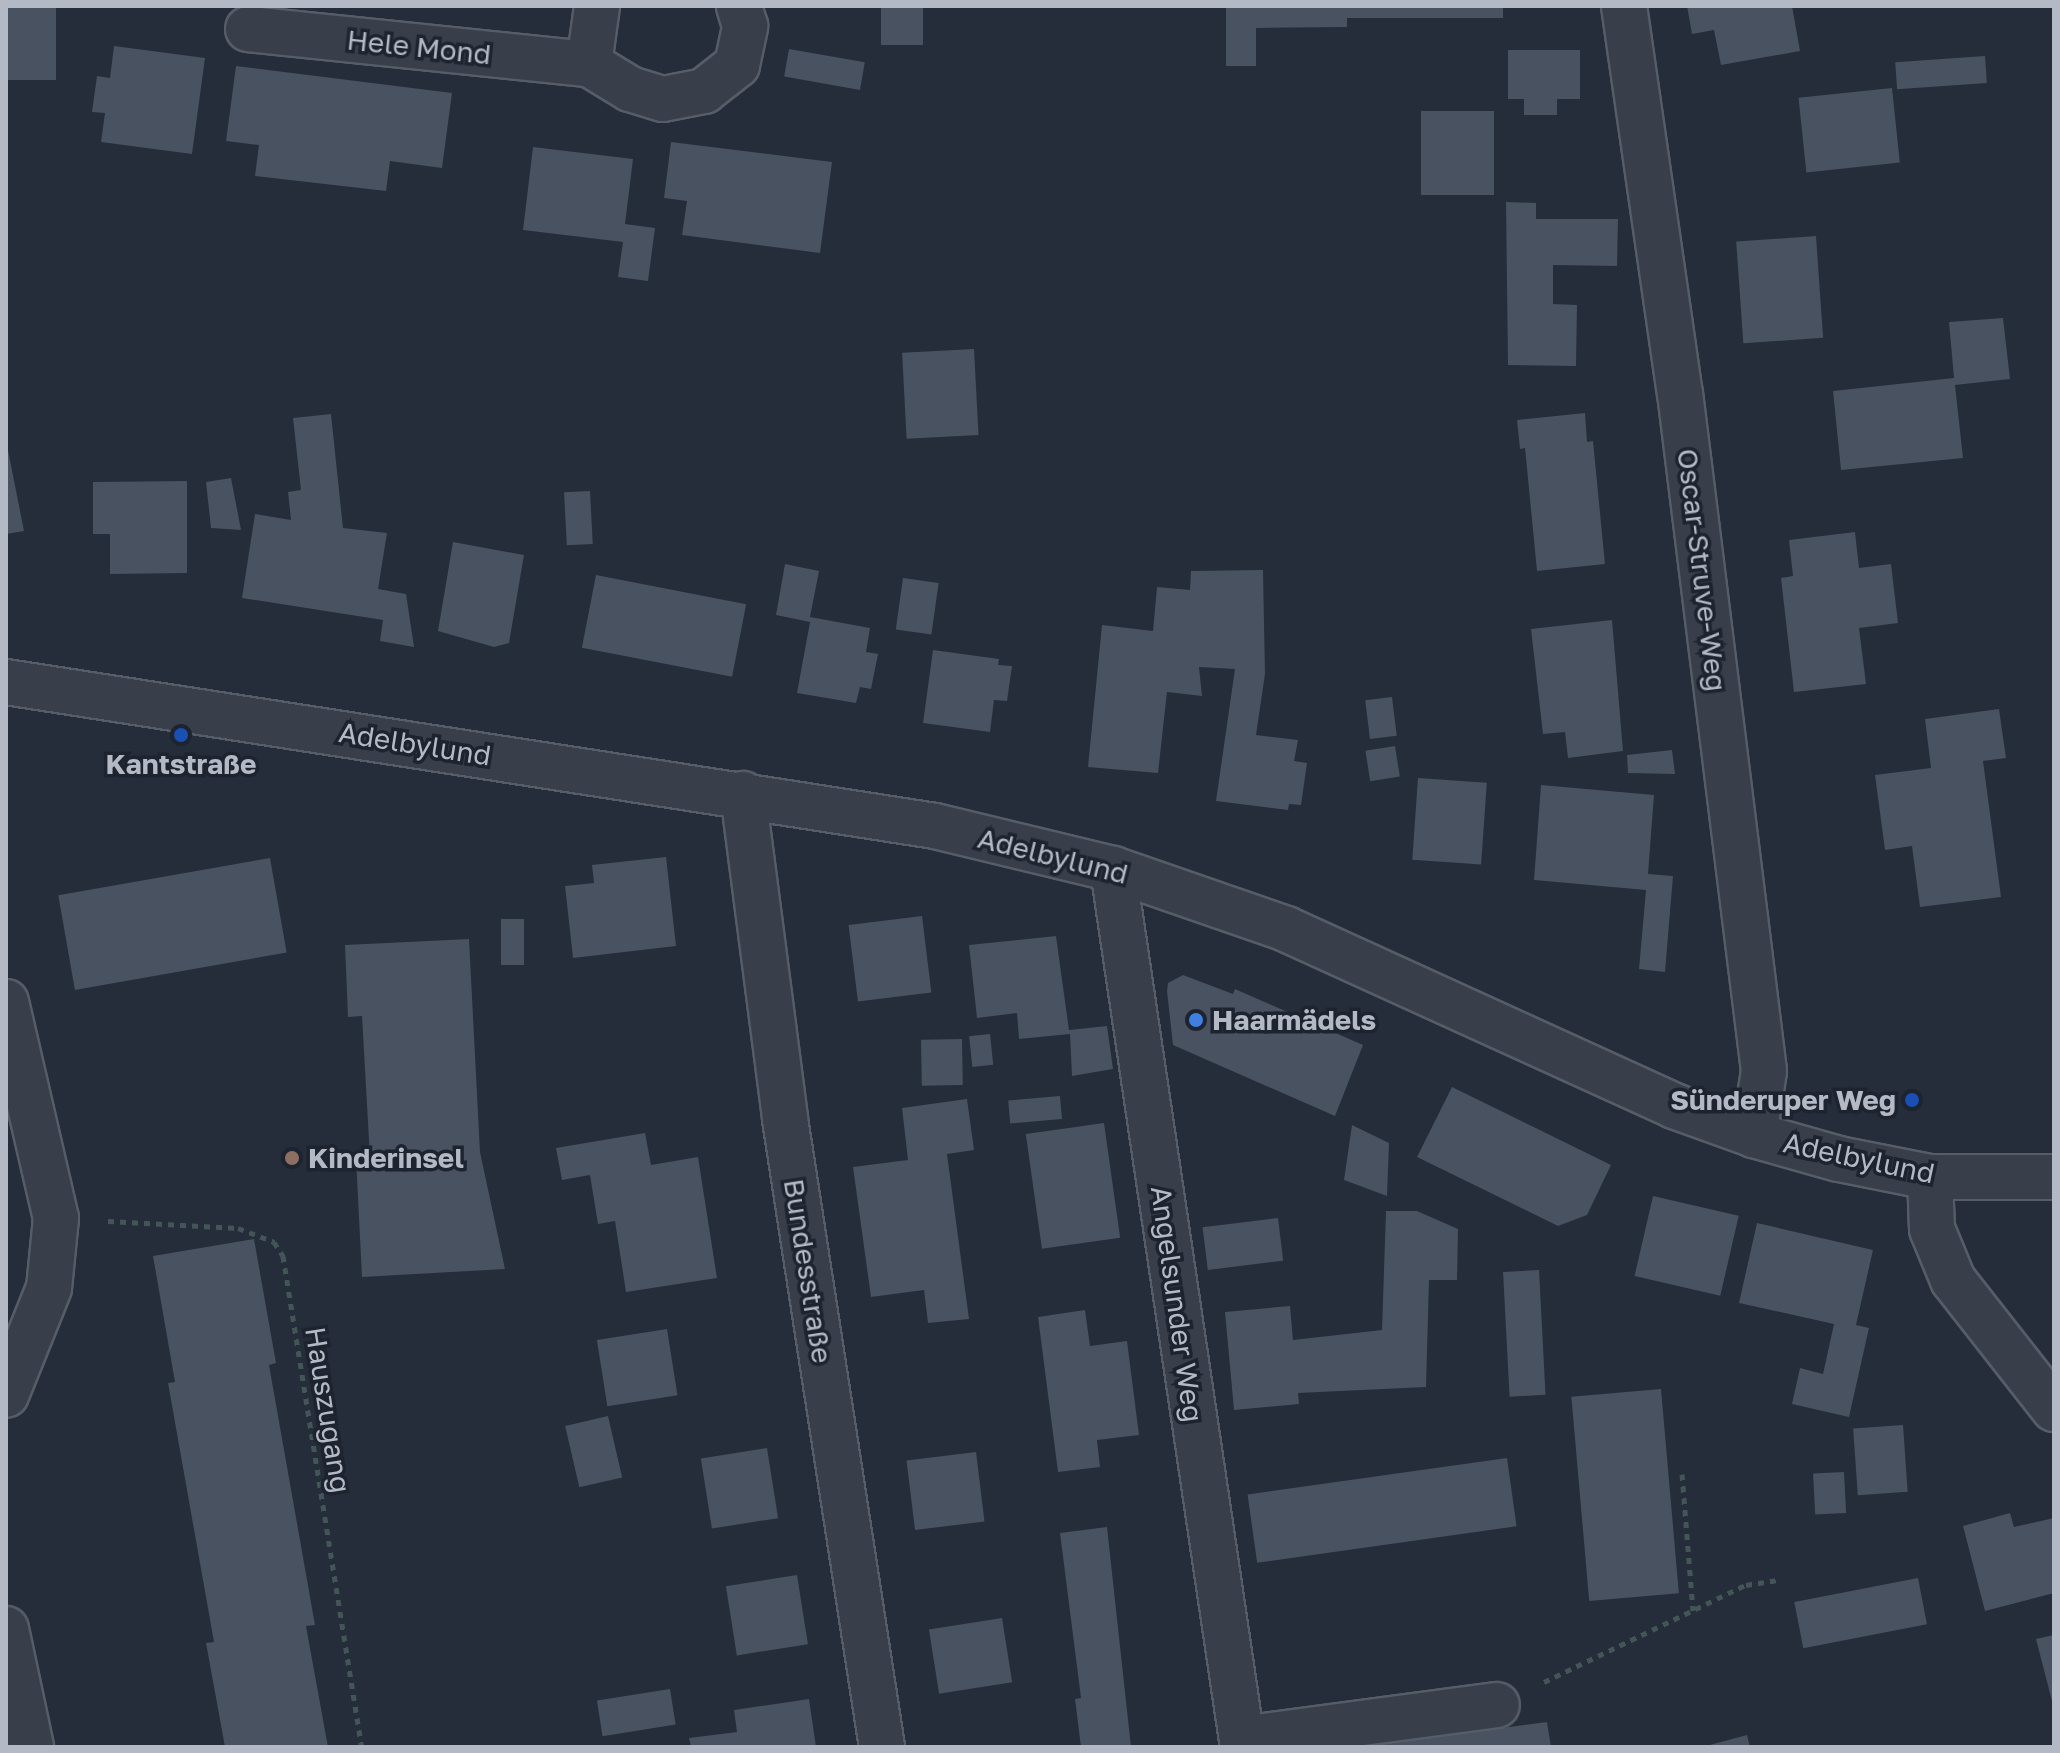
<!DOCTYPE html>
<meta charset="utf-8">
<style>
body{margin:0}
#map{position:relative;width:2060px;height:1753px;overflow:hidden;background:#242d39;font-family:"Golos Text",sans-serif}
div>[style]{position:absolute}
.building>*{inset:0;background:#485260;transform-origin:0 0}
.path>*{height:5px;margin-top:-2.5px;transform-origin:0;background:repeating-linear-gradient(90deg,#445558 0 6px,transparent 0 12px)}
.roads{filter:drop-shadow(2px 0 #565d68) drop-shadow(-2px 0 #565d68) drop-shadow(0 2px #565d68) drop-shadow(0 -2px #565d68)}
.minor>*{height:44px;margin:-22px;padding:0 22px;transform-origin:22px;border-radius:22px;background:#383f4a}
.dots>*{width:22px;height:22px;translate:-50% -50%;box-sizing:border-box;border:4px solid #1d242f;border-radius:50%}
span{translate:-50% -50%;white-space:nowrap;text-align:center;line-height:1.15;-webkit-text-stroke:7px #1d242f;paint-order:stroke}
.street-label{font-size:28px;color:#b3bac5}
.poi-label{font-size:28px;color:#b3bac5;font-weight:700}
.left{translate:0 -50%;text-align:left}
.right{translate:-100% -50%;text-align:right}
.frame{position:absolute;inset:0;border:8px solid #b3bac5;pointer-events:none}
</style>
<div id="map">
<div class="building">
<div style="left:6px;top:6px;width:50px;height:74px"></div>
<div style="left:881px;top:6px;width:42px;height:39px"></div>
<div style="clip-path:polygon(1226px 6px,1503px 6px,1503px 18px,1347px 18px,1347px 27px,1256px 28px,1256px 66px,1226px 66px)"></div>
<div style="clip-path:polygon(1687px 6px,1792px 6px,1800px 51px,1721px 65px,1714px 30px,1692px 34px)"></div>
<div style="clip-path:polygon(114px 46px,205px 58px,192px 154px,101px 142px,105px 113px,92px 112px,97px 76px,110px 78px)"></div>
<div style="left:789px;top:49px;width:77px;height:28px;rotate:10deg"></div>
<div style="clip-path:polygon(1508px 50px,1580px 50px,1580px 99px,1557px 99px,1557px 115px,1524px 115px,1524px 99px,1508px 99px)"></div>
<div style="left:1985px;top:56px;width:27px;height:90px;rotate:86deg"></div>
<div style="clip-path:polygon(236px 66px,452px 93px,442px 168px,390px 161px,386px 191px,255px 176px,259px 145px,226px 141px)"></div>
<div style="left:1892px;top:88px;width:75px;height:94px;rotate:84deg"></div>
<div style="left:1494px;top:111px;width:84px;height:73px;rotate:90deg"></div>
<div style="clip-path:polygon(671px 142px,832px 162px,820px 253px,682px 235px,687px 201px,664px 198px)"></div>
<div style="clip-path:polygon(533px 147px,633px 159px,625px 224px,655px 228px,648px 281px,618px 277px,623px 242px,523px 230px)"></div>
<div style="clip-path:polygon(1506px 202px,1536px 203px,1536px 219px,1618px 219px,1617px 266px,1553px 265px,1553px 304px,1577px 305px,1576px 366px,1508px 365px)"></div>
<div style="left:1816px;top:236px;width:102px;height:80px;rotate:86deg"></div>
<div style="clip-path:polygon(2003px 318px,2010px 379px,1955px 385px,1963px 458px,1841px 470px,1833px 391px,1954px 378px,1949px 322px)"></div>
<div style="left:974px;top:349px;width:86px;height:72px;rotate:87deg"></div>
<div style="clip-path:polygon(1585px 413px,1587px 442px,1593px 441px,1605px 564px,1537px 571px,1525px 448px,1520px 449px,1517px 420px)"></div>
<div style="clip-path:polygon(331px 414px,343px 528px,387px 533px,378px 589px,406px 594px,414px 647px,380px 641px,383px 620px,242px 598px,255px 514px,291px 520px,288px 492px,301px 490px,293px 418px)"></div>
<div style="clip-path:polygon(6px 440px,24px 531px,6px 534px)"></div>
<div style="clip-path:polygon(231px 478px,241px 530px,211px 528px,206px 482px)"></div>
<div style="clip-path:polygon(187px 481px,187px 573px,110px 574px,110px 534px,93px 534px,93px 482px)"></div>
<div style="left:590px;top:491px;width:53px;height:26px;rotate:87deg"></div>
<div style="clip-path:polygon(1855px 532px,1859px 568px,1891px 564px,1898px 623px,1859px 628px,1866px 684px,1794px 692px,1781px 578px,1793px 576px,1789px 540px)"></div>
<div style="clip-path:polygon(453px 542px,524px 555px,509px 643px,494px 647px,438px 631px)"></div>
<div style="clip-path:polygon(785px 564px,819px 571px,810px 617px,870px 628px,866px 652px,878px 654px,871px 689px,860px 687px,856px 703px,797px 693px,810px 622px,776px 615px)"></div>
<div style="clip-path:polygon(1263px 570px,1265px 674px,1256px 735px,1298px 740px,1294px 761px,1307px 763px,1301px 805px,1289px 804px,1288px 810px,1216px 801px,1235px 669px,1199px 667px,1202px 696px,1167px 692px,1158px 773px,1088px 767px,1102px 625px,1153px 631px,1157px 587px,1190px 590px,1191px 571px)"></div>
<div style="left:596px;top:575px;width:153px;height:74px;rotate:11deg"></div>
<div style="left:903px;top:578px;width:36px;height:52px;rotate:8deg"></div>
<div style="clip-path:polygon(1612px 620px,1623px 751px,1568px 758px,1565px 732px,1543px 734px,1531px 629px)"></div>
<div style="clip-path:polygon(933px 650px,999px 659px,998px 665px,1012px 666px,1007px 701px,994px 700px,990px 732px,923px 723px)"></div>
<div style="left:1392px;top:697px;width:39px;height:27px;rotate:83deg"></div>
<div style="clip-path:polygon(1999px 709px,2006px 758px,1983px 761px,2001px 897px,1920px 907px,1912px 846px,1885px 850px,1875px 775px,1931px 768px,1925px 719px)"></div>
<div style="left:1395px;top:746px;width:31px;height:30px;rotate:81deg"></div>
<div style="clip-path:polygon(1672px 750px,1675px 774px,1628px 773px,1627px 755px)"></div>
<div style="left:1418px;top:778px;width:69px;height:82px;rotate:4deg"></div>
<div style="clip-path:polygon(1541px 785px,1654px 795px,1648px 874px,1673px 876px,1665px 972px,1639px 969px,1646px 890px,1534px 880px)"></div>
<div style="clip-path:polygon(666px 857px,676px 946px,573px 958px,565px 886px,594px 883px,592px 865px)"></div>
<div style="left:270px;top:858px;width:96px;height:215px;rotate:80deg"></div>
<div style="left:922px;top:916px;width:77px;height:74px;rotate:83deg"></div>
<div style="left:501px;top:919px;width:23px;height:46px"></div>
<div style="clip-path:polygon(1056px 936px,1069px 1030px,1107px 1026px,1113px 1069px,1072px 1076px,1070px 1034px,1019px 1039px,1017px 1013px,977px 1018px,969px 945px)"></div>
<div style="clip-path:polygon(469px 939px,480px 1152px,505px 1269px,362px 1277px,356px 1158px,370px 1158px,362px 1016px,348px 1017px,345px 945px)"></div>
<div style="clip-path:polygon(1183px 975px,1233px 994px,1235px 989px,1363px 1045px,1335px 1116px,1173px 1045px,1167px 991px,1168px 983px)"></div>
<div style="left:990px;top:1034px;width:31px;height:21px;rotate:84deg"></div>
<div style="left:962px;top:1039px;width:46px;height:41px;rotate:89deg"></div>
<div style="clip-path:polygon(1452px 1087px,1611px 1165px,1587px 1215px,1558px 1226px,1417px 1157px)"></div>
<div style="left:1060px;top:1096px;width:23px;height:52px;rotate:85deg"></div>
<div style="clip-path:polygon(967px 1099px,974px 1150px,947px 1154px,969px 1319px,928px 1323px,924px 1290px,871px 1297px,853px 1167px,908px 1160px,902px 1108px)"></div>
<div style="left:1104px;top:1123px;width:116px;height:79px;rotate:82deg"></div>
<div style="clip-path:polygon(1352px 1125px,1389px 1143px,1387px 1196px,1344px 1180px)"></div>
<div style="clip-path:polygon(645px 1133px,651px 1165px,698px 1157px,717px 1278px,626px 1292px,615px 1221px,598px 1224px,590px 1175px,562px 1180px,556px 1148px)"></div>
<div style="left:1653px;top:1196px;width:88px;height:82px;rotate:13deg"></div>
<div style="clip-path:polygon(1386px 1211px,1417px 1211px,1458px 1229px,1457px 1280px,1429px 1280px,1426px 1387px,1298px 1393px,1299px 1404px,1234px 1410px,1225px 1312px,1290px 1306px,1293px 1340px,1382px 1330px)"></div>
<div style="left:1278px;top:1218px;width:43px;height:76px;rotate:83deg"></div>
<div style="clip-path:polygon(1757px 1223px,1873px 1250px,1856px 1325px,1869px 1328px,1849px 1417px,1792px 1404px,1800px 1368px,1823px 1374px,1834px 1324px,1739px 1303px)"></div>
<div style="clip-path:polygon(254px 1239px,276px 1363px,269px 1365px,315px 1625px,306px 1626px,328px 1747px,225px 1747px,206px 1643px,214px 1642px,168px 1383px,175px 1382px,153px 1256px)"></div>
<div style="left:1539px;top:1270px;width:125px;height:36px;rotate:87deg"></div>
<div style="clip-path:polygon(1085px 1310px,1090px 1346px,1127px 1341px,1139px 1435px,1097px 1440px,1100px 1467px,1058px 1472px,1038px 1317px)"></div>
<div style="left:667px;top:1329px;width:67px;height:71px;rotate:81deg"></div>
<div style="left:1661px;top:1389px;width:205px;height:90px;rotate:85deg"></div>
<div style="left:608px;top:1416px;width:63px;height:44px;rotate:77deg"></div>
<div style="left:1903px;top:1425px;width:67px;height:50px;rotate:86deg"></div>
<div style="left:767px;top:1448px;width:71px;height:67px;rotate:81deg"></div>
<div style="left:976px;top:1452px;width:70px;height:70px;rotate:83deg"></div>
<div style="left:1507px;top:1458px;width:69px;height:262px;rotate:82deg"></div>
<div style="left:1844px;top:1472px;width:41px;height:31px;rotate:87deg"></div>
<div style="clip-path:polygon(2010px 1513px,2014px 1527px,2054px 1518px,2054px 1593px,1985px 1611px,1963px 1526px)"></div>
<div style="clip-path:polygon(1107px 1527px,1131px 1747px,1081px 1747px,1075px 1699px,1081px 1698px,1060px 1533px)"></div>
<div style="left:797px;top:1575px;width:70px;height:72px;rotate:81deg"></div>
<div style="left:1918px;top:1578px;width:47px;height:126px;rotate:79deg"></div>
<div style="left:1002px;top:1618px;width:65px;height:74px;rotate:81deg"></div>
<div style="clip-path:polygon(2054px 1635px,2054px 1705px,2053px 1705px,2036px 1639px)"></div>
<div style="left:670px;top:1689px;width:36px;height:74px;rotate:81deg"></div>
<div style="clip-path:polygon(809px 1699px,816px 1747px,691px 1747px,689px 1738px,737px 1732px,734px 1710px)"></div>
<div style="clip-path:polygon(1547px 1722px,1551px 1747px,1374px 1747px,1374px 1745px)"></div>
<div style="clip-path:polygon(1747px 1735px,1750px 1747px,1707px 1747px,1706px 1746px)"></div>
</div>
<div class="path">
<div style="left:108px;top:1221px;width:130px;rotate:3.1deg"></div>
<div style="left:238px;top:1228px;width:39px;rotate:21deg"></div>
<div style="left:274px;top:1242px;width:17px;rotate:57deg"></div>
<div style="left:283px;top:1256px;width:497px;rotate:80.9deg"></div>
<div style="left:1682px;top:1474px;width:137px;rotate:85.4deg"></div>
<div style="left:1544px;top:1682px;width:224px;rotate:-25.7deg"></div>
<div style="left:1746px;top:1585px;width:32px;rotate:-9deg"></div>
</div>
<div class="roads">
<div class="minor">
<div style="left:1624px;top:6px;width:391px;rotate:81.8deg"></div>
<div style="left:1680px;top:393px;width:683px;rotate:82.94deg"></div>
<div style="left:1764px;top:1071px;width:65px;rotate:98.9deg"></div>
<div style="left:248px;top:29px;width:343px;rotate:5.9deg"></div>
<div style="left:589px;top:64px;width:48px;rotate:31.4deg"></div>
<div style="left:630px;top:89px;width:34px;rotate:17deg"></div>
<div style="left:663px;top:99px;width:42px;rotate:-11deg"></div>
<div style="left:704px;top:91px;width:42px;rotate:-38.2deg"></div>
<div style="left:737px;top:65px;width:40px;rotate:-78deg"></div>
<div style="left:745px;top:26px;width:21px;rotate:-107deg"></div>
<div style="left:589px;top:64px;width:59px;rotate:-82.1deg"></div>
<div style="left:6px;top:682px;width:940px;rotate:8.81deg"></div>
<div style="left:935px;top:826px;width:183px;rotate:13.6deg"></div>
<div style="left:1113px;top:869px;width:183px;rotate:19.1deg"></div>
<div style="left:1286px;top:929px;width:426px;rotate:24.5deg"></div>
<div style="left:1674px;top:1106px;width:85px;rotate:19.9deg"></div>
<div style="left:1754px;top:1135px;width:88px;rotate:15.8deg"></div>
<div style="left:1839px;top:1159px;width:93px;rotate:11.2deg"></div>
<div style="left:1930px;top:1177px;width:124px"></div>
<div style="left:743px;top:794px;width:328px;rotate:82.6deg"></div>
<div style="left:785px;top:1119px;width:635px;rotate:81.22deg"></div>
<div style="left:1113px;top:869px;width:888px;rotate:81.58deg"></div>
<div style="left:6px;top:1002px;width:222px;rotate:77deg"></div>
<div style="left:56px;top:1218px;width:70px;rotate:95.7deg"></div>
<div style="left:49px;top:1288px;width:115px;rotate:111.9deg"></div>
<div style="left:1930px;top:1177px;width:52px;rotate:87.8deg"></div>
<div style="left:1932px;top:1229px;width:55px;rotate:67.6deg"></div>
<div style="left:1953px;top:1280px;width:164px;rotate:51.9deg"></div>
<div style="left:6px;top:1629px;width:121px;rotate:78deg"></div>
<div style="left:1242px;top:1739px;width:257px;rotate:-7.6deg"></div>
</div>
</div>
<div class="dots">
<div style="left:181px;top:735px;background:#1a4fb4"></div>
<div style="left:1196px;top:1020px;background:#3f7fe0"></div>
<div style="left:1912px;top:1100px;background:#1a4fb4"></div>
<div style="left:292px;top:1158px;background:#8d6e63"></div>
</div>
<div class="street-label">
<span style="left:419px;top:47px;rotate:6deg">Hele Mond</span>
<span style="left:1702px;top:570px;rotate:83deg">Oscar-Struve-Weg</span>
<span style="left:415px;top:744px;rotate:9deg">Adelbylund</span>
<span style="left:1053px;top:856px;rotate:14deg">Adelbylund</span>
<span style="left:1859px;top:1158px;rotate:12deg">Adelbylund</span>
<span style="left:808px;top:1271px;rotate:81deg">Bundesstraße</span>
<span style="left:1177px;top:1304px;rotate:82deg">Angelsunder Weg</span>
<span style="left:328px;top:1410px;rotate:81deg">Hauszugang</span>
</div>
<div class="poi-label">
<span style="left:181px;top:764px">Kantstraße</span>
<span class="left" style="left:1212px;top:1020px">Haarmädels</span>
<span class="right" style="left:1896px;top:1100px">Sünderuper Weg</span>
<span class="left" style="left:308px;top:1158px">Kinderinsel</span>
</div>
<div class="frame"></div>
</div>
